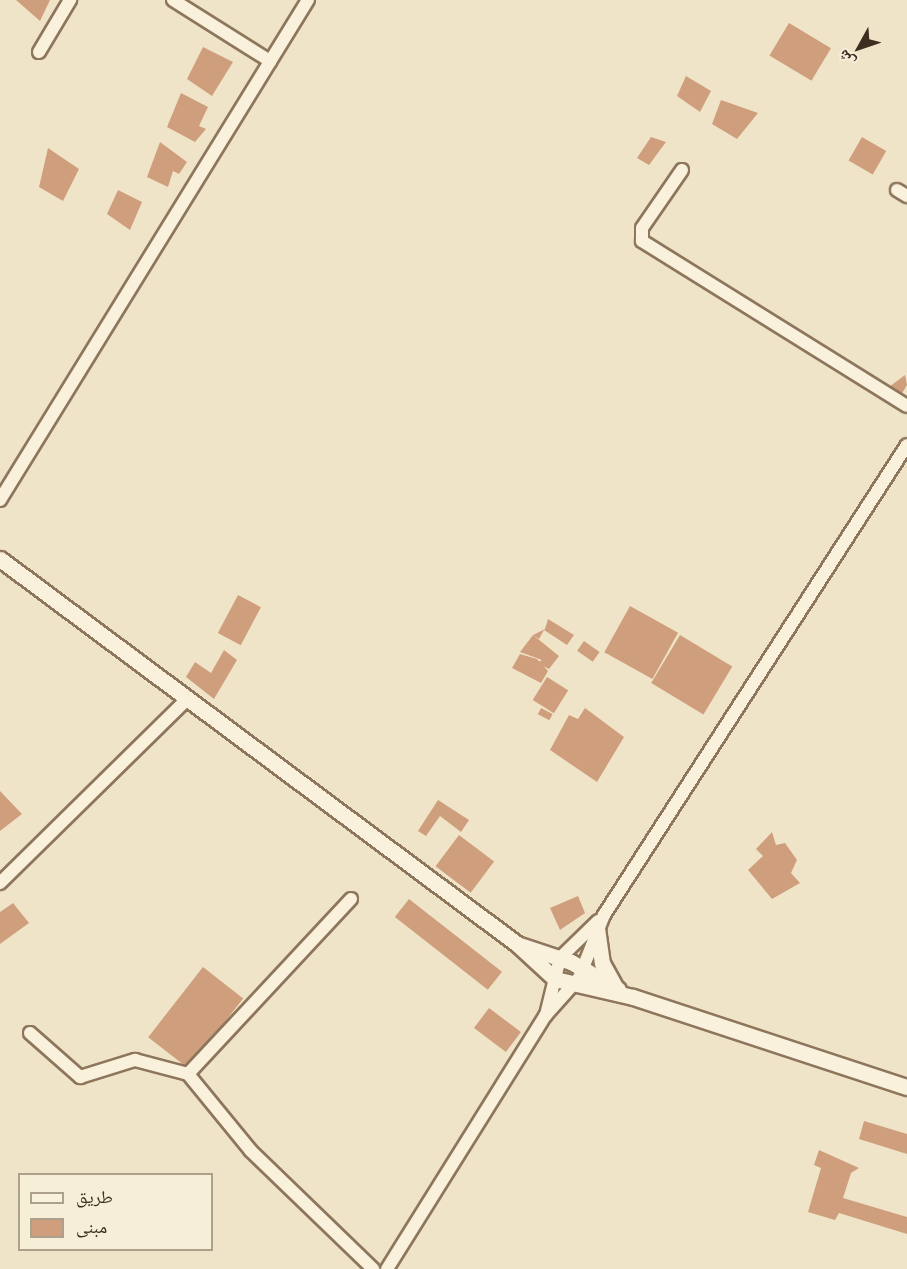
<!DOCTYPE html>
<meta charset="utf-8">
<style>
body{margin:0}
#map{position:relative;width:907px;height:1269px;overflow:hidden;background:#f0e4c8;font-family:Literata,"Noto Naskh Arabic",serif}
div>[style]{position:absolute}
.building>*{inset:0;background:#cf9f7d;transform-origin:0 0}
.roads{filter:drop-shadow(2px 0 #8d765c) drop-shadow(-2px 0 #8d765c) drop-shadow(0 2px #8d765c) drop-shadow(0 -2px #8d765c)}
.minor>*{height:12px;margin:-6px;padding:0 6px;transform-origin:6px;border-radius:6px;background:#faf1dc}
.tertiary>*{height:15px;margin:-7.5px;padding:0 7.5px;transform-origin:7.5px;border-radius:7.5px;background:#faf1dc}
span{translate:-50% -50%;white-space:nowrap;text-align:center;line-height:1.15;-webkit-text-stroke:4.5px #f7eed8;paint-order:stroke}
.legend{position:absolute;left:18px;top:1173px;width:195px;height:78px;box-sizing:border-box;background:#f7eed8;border:2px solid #ada18e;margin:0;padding:8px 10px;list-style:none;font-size:18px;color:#3d2e20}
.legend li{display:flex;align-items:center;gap:12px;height:30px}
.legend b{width:30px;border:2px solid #ada18e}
.north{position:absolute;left:829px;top:18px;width:60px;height:60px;-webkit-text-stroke:4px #f7eed8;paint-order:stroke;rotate:230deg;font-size:16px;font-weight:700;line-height:24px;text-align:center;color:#3d2e20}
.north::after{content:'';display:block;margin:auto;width:21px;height:27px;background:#3d2e20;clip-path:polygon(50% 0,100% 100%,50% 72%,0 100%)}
</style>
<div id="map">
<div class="building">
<div style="clip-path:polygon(16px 0,50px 0,40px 21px)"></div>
<div style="left:789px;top:23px;width:49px;height:38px;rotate:31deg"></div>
<div style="clip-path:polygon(203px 47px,233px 62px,212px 96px,187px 79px)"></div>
<div style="clip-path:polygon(686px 76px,711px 91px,700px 112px,677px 96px)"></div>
<div style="clip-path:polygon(181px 93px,208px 107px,199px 126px,206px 129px,195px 142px,167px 127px)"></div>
<div style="clip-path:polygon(721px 100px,758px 113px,737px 139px,712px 124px)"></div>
<div style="clip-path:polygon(651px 137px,666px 142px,649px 165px,637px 158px)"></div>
<div style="left:862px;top:137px;width:28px;height:27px;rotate:30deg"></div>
<div style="clip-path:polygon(160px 142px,187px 162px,179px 174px,173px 171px,168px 187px,147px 177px)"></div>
<div style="clip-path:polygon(48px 148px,79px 169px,63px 201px,39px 187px)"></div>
<div style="clip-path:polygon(118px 190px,142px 202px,130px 230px,107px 214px)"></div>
<div style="clip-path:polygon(905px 375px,907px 385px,901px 395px,889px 387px)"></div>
<div style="left:238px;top:595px;width:26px;height:43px;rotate:28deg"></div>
<div style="left:630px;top:606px;width:55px;height:53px;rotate:29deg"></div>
<div style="clip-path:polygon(548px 619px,574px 635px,567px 645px,544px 630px,539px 639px,533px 635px,545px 629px)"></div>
<div style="clip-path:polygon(533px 635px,559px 656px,549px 669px,537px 663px,542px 660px,520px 652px)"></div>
<div style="left:680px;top:635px;width:61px;height:56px;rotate:31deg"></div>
<div style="left:584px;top:641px;width:19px;height:12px;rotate:35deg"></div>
<div style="clip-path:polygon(224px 650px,237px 660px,214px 699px,186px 677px,195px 662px,211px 673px)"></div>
<div style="clip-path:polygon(520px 654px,537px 659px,548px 671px,541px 683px,512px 668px)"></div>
<div style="left:547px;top:677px;width:25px;height:27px;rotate:32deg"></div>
<div style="left:541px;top:708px;width:13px;height:7px;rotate:27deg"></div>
<div style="clip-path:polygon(585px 708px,624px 737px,597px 782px,550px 750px,569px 715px,578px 719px)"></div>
<div style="clip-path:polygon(0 791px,22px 814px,0 831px)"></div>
<div style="clip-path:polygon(438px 800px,469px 820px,461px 832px,440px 816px,426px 836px,418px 831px)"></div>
<div style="clip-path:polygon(772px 832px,776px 845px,785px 843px,797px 860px,791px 873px,800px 883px,772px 899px,748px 870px,763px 856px,756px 849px)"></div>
<div style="left:459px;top:835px;width:44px;height:39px;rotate:37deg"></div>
<div style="clip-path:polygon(578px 896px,585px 913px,560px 930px,550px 908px)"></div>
<div style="left:409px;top:899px;width:118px;height:23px;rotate:38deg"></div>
<div style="clip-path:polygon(13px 903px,29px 923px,0 944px,0 912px)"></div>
<div style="left:203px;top:967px;width:51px;height:89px;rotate:38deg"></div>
<div style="left:489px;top:1008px;width:40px;height:25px;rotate:37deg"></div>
<div style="clip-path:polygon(864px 1121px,907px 1134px,907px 1154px,859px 1139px)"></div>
<div style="clip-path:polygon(819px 1150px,859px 1168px,851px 1173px,843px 1198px,907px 1217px,907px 1234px,839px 1213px,835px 1220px,808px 1212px,821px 1168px,814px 1165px)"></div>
</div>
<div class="roads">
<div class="minor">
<div style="left:173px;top:0;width:115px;rotate:32.2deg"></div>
<div style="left:39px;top:52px;width:61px;rotate:-59.2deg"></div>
<div style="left:682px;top:170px;width:70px;rotate:124.6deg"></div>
<div style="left:642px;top:228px;width:13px;rotate:90deg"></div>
<div style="left:642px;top:241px;width:312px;rotate:31.9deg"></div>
<div style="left:897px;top:190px;width:12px;rotate:31deg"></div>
<div style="left:0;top:500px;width:587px;rotate:-58.37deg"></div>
<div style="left:0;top:883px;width:261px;rotate:-44.5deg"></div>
<div style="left:351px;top:899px;width:239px;rotate:133deg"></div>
<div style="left:188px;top:1074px;width:99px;rotate:50.7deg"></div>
<div style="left:251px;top:1151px;width:170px;rotate:44deg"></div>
<div style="left:546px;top:1015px;width:59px;rotate:-76.2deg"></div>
<div style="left:560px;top:958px;width:53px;rotate:-44.2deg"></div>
<div style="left:30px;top:1033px;width:67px;rotate:41.3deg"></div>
<div style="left:80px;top:1077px;width:58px;rotate:-17.2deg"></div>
<div style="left:135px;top:1060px;width:55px;rotate:14.8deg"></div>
<div style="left:387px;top:1269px;width:298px;rotate:-58deg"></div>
<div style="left:545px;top:1016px;width:51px;rotate:-48.2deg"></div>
<div style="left:579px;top:978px;width:68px;rotate:-68.4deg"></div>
<div style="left:604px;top:915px;width:559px;rotate:-57.19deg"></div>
</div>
<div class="tertiary">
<div style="left:0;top:559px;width:645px;rotate:36.67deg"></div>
<div style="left:517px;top:944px;width:52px;rotate:42.6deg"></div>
<div style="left:555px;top:979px;width:80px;rotate:13deg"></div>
<div style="left:633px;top:997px;width:288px;rotate:18.2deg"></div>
<div style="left:597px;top:928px;width:35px;rotate:82deg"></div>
<div style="left:602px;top:963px;width:25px;rotate:61deg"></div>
<div style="left:520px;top:945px;width:54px;rotate:18.4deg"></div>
<div style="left:571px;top:962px;width:54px;rotate:29.9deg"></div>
</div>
</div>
<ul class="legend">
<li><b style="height:8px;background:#faf1dc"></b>طريق</li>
<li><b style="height:16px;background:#cf9f7d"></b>مبنى</li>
</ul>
<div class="north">ش</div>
</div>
